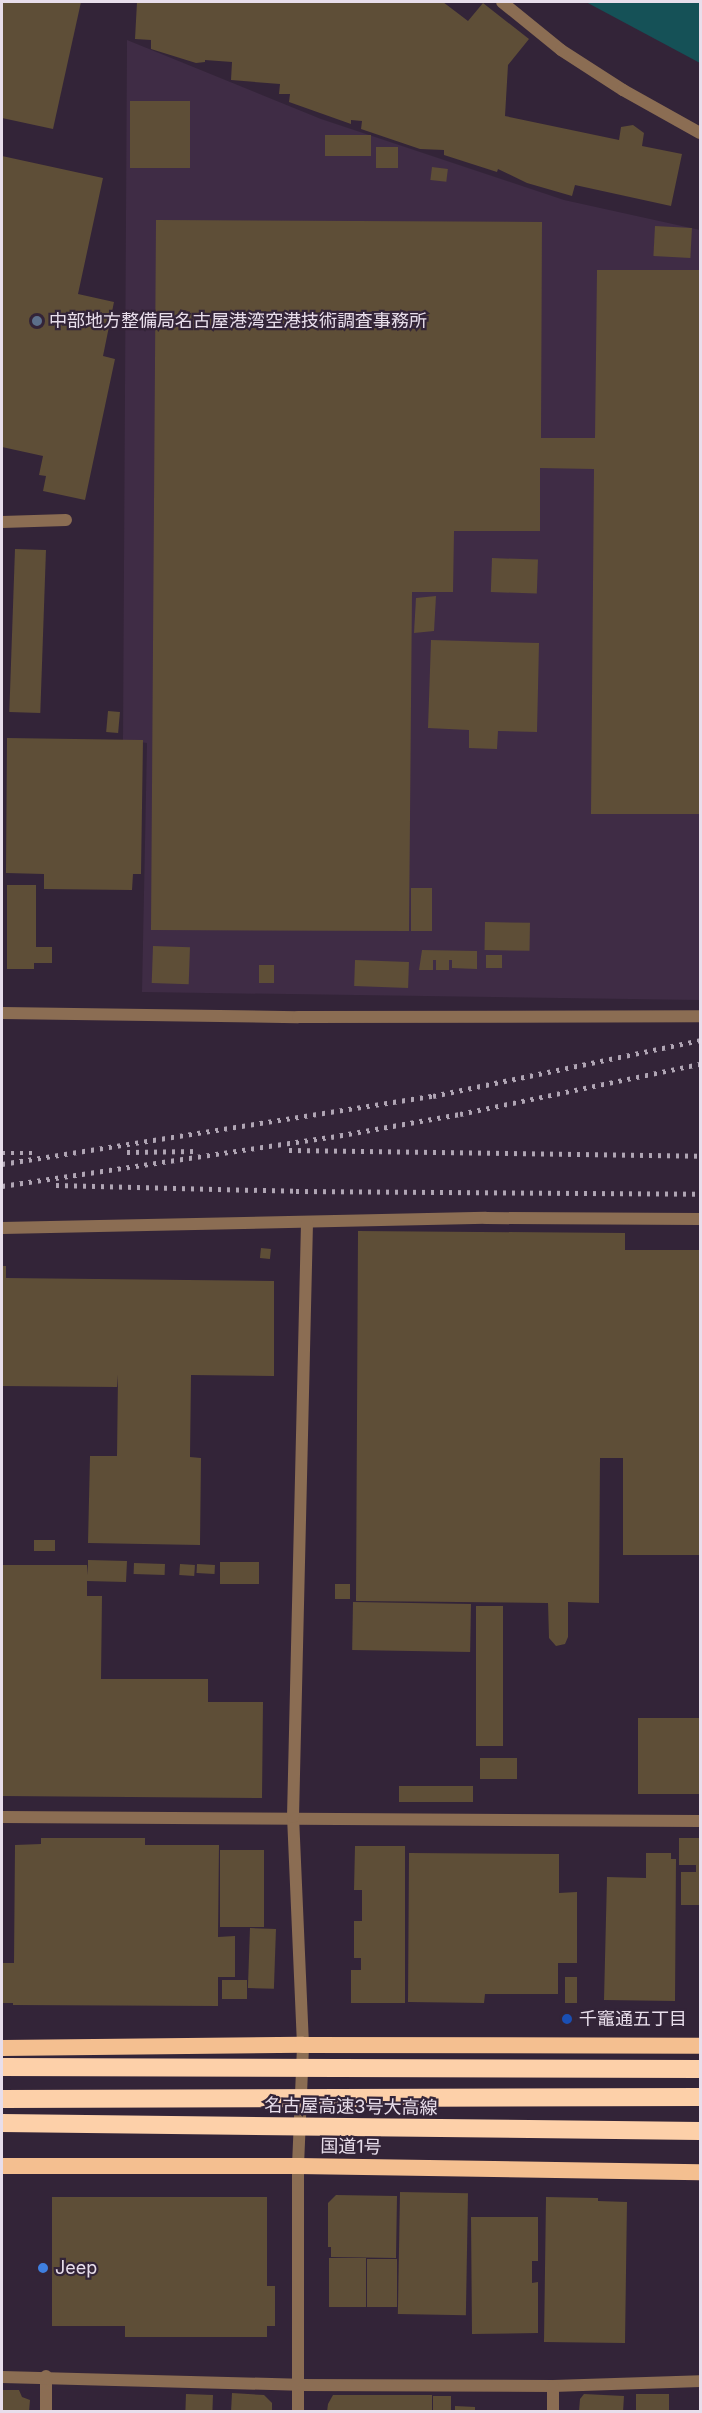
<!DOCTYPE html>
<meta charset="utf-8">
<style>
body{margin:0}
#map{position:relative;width:702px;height:2413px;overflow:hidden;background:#332438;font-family:Inter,"Noto Sans JP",sans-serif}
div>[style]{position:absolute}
.built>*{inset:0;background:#3f2c45}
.water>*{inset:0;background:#155157}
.building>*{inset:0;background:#5e4e37;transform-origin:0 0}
.minor>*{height:12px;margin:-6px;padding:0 6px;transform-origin:6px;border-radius:6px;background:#8b6d53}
.tertiary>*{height:12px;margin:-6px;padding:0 6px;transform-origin:6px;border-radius:6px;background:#8b6d53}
.trunk>*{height:16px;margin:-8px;padding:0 8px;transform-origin:8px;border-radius:8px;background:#f4bf90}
.rail>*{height:4.5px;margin-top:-2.25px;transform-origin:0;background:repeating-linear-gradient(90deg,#b0a5b4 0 3px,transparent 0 9px)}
.motorway-bridge>*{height:18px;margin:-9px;padding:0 9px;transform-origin:9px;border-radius:9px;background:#fdd0a9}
.dots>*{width:16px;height:16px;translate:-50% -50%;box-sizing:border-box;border:3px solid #332438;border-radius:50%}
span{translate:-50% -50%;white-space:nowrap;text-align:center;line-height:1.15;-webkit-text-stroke:4.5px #332438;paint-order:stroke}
.poi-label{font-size:18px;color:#e8deeb}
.left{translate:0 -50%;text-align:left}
.street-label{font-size:18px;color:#e8deeb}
.frame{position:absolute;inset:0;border:3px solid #e8deeb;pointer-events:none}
</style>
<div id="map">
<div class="built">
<div style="clip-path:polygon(127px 40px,321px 119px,564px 200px,700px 230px,700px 1000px,142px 992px,147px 743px,123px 740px)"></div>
</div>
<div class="water">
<div style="clip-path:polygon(586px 2px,700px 2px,700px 63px)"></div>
</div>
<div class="building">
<div style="clip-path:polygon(2px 2px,81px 2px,53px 129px,2px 118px)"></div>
<div style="clip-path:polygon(137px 2px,443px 2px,468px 21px,483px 3px,529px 39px,508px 65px,505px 116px,619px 140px,621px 127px,633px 125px,644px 133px,642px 146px,682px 154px,671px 206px,575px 185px,572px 196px,527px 183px,498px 169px,497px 172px,444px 155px,444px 150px,420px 149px,361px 129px,362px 121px,351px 120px,351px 124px,289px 102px,290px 94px,279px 94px,280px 84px,231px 80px,232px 62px,205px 60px,205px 62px,196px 63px,151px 49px,151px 40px,135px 39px)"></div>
<div style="left:190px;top:101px;width:67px;height:60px;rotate:90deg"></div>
<div style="left:325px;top:135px;width:46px;height:21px"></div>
<div style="left:376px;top:147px;width:22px;height:21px"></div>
<div style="clip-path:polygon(2px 156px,103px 178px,78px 294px,114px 302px,103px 356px,115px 359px,85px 500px,43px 491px,46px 476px,39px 475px,43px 456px,2px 447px)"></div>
<div style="left:432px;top:167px;width:16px;height:13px;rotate:7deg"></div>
<div style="clip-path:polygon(156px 220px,542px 222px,541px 438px,595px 438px,597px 270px,700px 270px,700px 814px,591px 814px,594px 469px,540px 468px,540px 531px,454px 531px,453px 592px,412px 592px,409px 931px,151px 930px)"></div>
<div style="left:655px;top:226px;width:37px;height:30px;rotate:3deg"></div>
<div style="left:15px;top:549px;width:31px;height:163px;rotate:2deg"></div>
<div style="left:492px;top:558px;width:46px;height:34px;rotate:2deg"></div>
<div style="clip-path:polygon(436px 596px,434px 631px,414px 633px,416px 598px)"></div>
<div style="clip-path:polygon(431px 640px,539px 643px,537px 732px,498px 731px,497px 749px,469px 748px,469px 730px,428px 728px)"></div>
<div style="left:108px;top:711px;width:12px;height:21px;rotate:5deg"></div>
<div style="clip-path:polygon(7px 738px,143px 740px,141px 874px,133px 874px,132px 890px,44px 889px,44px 874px,6px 873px)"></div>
<div style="clip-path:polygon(7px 885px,36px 885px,36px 947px,52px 947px,52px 963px,34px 963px,34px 969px,7px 969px)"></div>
<div style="left:411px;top:888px;width:21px;height:43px"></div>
<div style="left:485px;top:922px;width:45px;height:28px;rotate:1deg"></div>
<div style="left:153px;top:946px;width:37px;height:37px;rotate:2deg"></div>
<div style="clip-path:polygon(422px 950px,477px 951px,477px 969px,452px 968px,452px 960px,449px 960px,449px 970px,436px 970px,436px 960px,433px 960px,433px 970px,419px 970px)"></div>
<div style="left:486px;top:955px;width:16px;height:13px"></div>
<div style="left:409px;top:962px;width:26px;height:54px;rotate:92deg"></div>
<div style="left:259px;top:965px;width:15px;height:18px"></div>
<div style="clip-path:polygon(358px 1231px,625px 1233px,625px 1250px,700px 1250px,700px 1555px,623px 1555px,623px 1458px,600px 1458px,599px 1603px,568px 1602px,568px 1637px,565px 1644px,556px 1646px,549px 1638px,548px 1603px,356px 1601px)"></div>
<div style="left:261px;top:1248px;width:10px;height:10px;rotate:6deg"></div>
<div style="clip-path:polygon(2px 1266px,6px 1266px,6px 1278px,274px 1281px,274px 1376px,191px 1375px,190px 1457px,201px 1458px,200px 1545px,88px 1543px,90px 1456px,117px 1456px,118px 1375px,117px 1387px,2px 1386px)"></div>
<div style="left:55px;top:1540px;width:11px;height:21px;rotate:90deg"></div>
<div style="clip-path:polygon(88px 1560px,127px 1561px,126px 1582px,87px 1581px,87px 1596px,102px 1596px,101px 1679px,208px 1679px,208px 1702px,263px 1702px,262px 1798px,2px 1796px,2px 1565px,87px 1565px,88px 1575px)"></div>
<div style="left:220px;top:1562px;width:39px;height:22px"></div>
<div style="left:134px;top:1563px;width:31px;height:11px;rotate:2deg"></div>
<div style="left:180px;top:1564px;width:15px;height:11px;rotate:4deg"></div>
<div style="left:197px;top:1564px;width:18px;height:9px;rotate:3deg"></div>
<div style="left:335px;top:1584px;width:15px;height:15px"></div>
<div style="left:353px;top:1602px;width:118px;height:48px;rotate:1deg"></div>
<div style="left:476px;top:1606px;width:27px;height:140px"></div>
<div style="left:700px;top:1718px;width:76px;height:62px;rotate:90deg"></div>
<div style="left:480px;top:1758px;width:37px;height:21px"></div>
<div style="left:399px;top:1786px;width:74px;height:16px"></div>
<div style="clip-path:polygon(41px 1838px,145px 1838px,145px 1845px,219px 1845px,218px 1937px,235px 1936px,235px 1977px,218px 1977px,218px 2006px,13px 2005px,13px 2003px,2px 2003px,2px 1963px,14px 1963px,15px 1845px,41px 1844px)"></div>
<div style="clip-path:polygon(679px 1838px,700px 1838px,700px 1905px,681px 1905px,681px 1872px,696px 1872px,696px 1865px,679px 1865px)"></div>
<div style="clip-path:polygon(355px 1846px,405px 1846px,405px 2003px,351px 2003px,351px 1970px,361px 1970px,361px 1958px,354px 1958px,354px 1921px,362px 1921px,362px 1890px,354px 1890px)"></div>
<div style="left:220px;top:1850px;width:44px;height:77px"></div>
<div style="clip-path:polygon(409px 1853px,559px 1854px,559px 1893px,577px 1892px,577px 1963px,558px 1963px,558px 1994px,485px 1994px,484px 2003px,408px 2002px)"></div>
<div style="clip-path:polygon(646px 1853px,671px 1853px,671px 1859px,676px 1859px,675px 2001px,604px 2000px,607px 1877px,646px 1878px)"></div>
<div style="left:250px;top:1928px;width:26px;height:60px;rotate:2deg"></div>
<div style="left:577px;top:1977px;width:26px;height:12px;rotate:90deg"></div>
<div style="left:222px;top:1980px;width:25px;height:19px"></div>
<div style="left:400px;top:2192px;width:68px;height:122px;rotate:1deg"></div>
<div style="clip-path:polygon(336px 2195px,397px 2196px,396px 2258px,331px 2257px,331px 2247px,328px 2247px,328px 2203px)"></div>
<div style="clip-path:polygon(52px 2197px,267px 2197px,267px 2286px,275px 2286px,275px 2326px,267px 2326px,267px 2337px,125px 2337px,125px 2326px,52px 2326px)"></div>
<div style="clip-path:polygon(546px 2197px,598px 2198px,598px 2201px,627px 2202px,625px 2343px,544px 2342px)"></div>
<div style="clip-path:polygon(471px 2217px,538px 2217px,538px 2261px,532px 2261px,532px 2283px,538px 2282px,538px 2333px,472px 2334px)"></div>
<div style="left:329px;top:2258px;width:37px;height:49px"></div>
<div style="left:367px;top:2259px;width:30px;height:48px"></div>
<div style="clip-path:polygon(2px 2390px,19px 2390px,22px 2397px,30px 2400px,29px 2412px,2px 2412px)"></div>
<div style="clip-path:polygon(232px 2393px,264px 2395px,272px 2403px,272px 2412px,231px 2412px)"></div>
<div style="left:186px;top:2394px;width:27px;height:18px;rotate:2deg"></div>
<div style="clip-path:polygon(584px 2394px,624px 2396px,623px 2412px,579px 2412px,580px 2399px)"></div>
<div style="left:669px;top:2394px;width:18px;height:33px;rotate:90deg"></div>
<div style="clip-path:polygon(333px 2395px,432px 2395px,432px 2412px,327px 2412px,328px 2404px)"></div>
<div style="left:433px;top:2396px;width:18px;height:16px"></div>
<div style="clip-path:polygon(455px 2406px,475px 2407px,475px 2412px,455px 2412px)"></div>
</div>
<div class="minor">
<div style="left:502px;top:2px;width:76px;rotate:39.1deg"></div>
<div style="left:561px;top:50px;width:74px;rotate:32.8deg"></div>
<div style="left:623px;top:90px;width:88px;rotate:29.2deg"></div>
<div style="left:2px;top:522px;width:64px;rotate:-1.8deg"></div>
<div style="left:2px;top:1228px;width:484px;rotate:-1.2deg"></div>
<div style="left:486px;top:1218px;width:214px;rotate:0.3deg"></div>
<div style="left:2px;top:1817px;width:698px;rotate:0.33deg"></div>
<div style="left:46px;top:2376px;width:36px;rotate:90deg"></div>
<div style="left:2px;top:2377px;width:296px;rotate:1.5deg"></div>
<div style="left:298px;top:2385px;width:255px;rotate:0.2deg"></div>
<div style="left:553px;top:2386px;width:147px;rotate:-1.9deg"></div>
<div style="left:553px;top:2412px;width:26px;rotate:-90deg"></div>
</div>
<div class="tertiary">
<div style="left:2px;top:1013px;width:296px;rotate:0.8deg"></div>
<div style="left:298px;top:1017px;width:402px;rotate:-0.1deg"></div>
<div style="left:298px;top:2412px;width:246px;rotate:-90deg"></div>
<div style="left:298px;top:2166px;width:121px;rotate:-87.6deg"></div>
<div style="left:303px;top:2045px;width:228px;rotate:-92.5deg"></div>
<div style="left:293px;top:1817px;width:594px;rotate:-88.65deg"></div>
</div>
<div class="trunk">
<div style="left:2px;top:2048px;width:301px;rotate:-0.6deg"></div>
<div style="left:303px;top:2045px;width:397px;rotate:0.1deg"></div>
<div style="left:2px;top:2166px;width:296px"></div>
<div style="left:298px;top:2166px;width:402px;rotate:0.9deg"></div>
</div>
<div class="rail">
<div style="left:289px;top:1150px;width:411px;rotate:0.8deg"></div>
<div style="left:127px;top:1152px;width:72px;rotate:-0.8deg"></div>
<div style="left:2px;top:1153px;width:32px"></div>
<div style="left:2px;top:1164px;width:436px;rotate:-9deg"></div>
<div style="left:433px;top:1096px;width:273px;rotate:-11.8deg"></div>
<div style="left:56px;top:1185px;width:240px;rotate:1.4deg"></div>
<div style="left:296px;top:1191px;width:404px;rotate:0.4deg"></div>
<div style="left:2px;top:1186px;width:333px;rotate:-8.5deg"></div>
<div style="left:331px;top:1137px;width:131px;rotate:-10.1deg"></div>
<div style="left:460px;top:1114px;width:245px;rotate:-11.8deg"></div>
</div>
<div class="motorway-bridge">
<div style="left:2px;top:2067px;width:698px;rotate:0.16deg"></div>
<div style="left:2px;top:2099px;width:698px;rotate:-0.16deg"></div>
<div style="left:2px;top:2123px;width:698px;rotate:0.66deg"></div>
</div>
<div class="dots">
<div style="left:37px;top:321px;background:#5c6f8a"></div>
<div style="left:567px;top:2019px;background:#1a4fb4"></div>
<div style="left:43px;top:2268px;background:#3f7fe0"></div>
</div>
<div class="poi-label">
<span class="left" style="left:49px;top:321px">中部地方整備局名古屋港湾空港技術調査事務所</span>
<span class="left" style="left:579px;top:2019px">千竈通五丁目</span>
<span class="left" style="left:55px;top:2268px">Jeep</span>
</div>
<div class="street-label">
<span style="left:351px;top:2107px;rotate:1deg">名古屋高速3号大高線</span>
<span style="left:351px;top:2147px;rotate:1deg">国道1号</span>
</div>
<div class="frame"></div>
</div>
